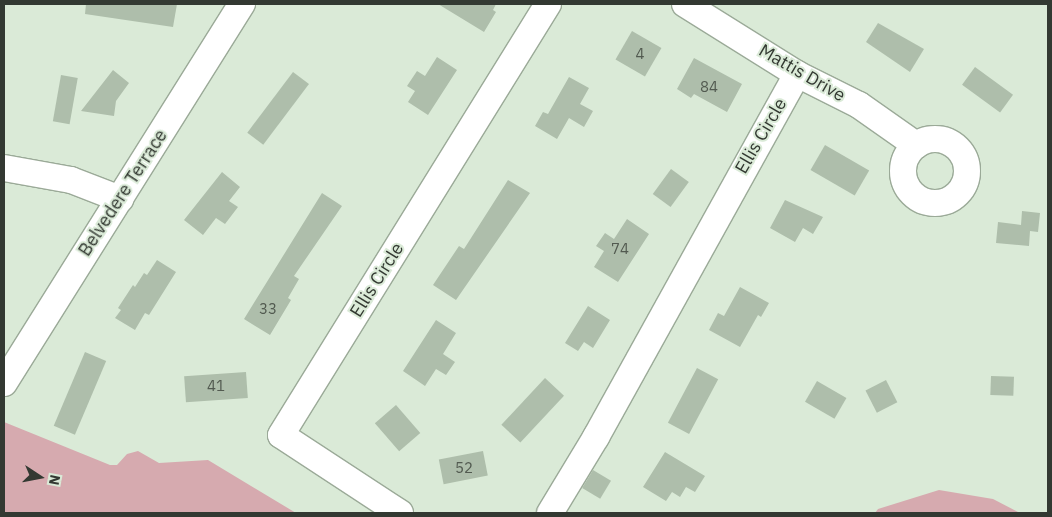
<!DOCTYPE html>
<style>
body{margin:0}
#map{position:relative;width:1052px;height:517px;overflow:hidden;background:#daead7;font-family:"IBM Plex Sans",sans-serif}
div>[style]{position:absolute}
.green>*{inset:0;background:#d6aaaf}
.building>*{inset:0;background:#aebeab;transform-origin:0 0}
.roads{filter:drop-shadow(1px 0 #9baa98) drop-shadow(-1px 0 #9baa98) drop-shadow(0 1px #9baa98) drop-shadow(0 -1px #9baa98)}
.minor>*{height:26px;margin:-13px;padding:0 13px;transform-origin:13px;border-radius:13px;background:#fff}
.minor>.ring{margin:-13px;padding:0;box-sizing:content-box;background:none;border:26px solid #fff;border-radius:50%}
span{translate:-50% -50%;white-space:nowrap;text-align:center;line-height:1.15;-webkit-text-stroke:4px #daead7;paint-order:stroke}
.number-label{font-size:15px;color:#525a50}
.number-label span{-webkit-text-stroke-width:0}
.street-label{font-size:18px;color:#333932}
.frame{position:absolute;inset:0;border:5px solid #333932;pointer-events:none}
.north{position:absolute;left:15px;top:452px;width:50px;height:50px;-webkit-text-stroke:4px #daead7;paint-order:stroke;rotate:101deg;font-size:14px;font-weight:700;line-height:20px;text-align:center;color:#333932}
.north::after{content:'';display:block;margin:auto;width:18px;height:22px;background:#333932;clip-path:polygon(50% 0,100% 100%,50% 72%,0 100%)}
</style>
<div id="map">
<div class="green">
<div style="clip-path:polygon(4px 422px,110px 465px,117px 465px,127px 454px,138px 451px,159px 463px,208px 460px,296px 513px,4px 513px)"></div>
<div style="clip-path:polygon(939px 490px,993px 499px,1020px 513px,875px 513px,878px 509px)"></div>
</div>
<div class="building">
<div style="clip-path:polygon(86px 4px,177px 4px,173px 27px,85px 14px)"></div>
<div style="clip-path:polygon(438px 4px,496px 4px,493px 10px,496px 12px,484px 32px)"></div>
<div style="clip-path:polygon(878px 23px,924px 49px,910px 72px,866px 42px)"></div>
<div style="left:632px;top:31px;width:34px;height:33px;rotate:30deg"></div>
<div style="clip-path:polygon(437px 57px,457px 70px,428px 115px,408px 102px,415px 91px,407px 86px,417px 71px,425px 76px)"></div>
<div style="clip-path:polygon(694px 58px,742px 84px,727px 112px,694px 94px,691px 98px,677px 89px)"></div>
<div style="left:975px;top:67px;width:47px;height:22px;rotate:36deg"></div>
<div style="clip-path:polygon(113px 70px,129px 83px,116px 101px,114px 116px,81px 111px)"></div>
<div style="left:293px;top:72px;width:20px;height:76px;rotate:37deg"></div>
<div style="left:61px;top:75px;width:17px;height:47px;rotate:10deg"></div>
<div style="clip-path:polygon(569px 77px,589px 88px,580px 104px,593px 111px,584px 127px,569px 118px,557px 139px,535px 126px,543px 112px,548px 114px)"></div>
<div style="left:825px;top:145px;width:51px;height:29px;rotate:30deg"></div>
<div style="left:671px;top:169px;width:22px;height:31px;rotate:36deg"></div>
<div style="clip-path:polygon(222px 172px,240px 187px,229px 201px,238px 207px,225px 224px,216px 218px,203px 235px,184px 220px)"></div>
<div style="clip-path:polygon(508px 180px,530px 193px,456px 300px,433px 285px,459px 246px,464px 249px)"></div>
<div style="clip-path:polygon(322px 193px,342px 206px,294px 276px,299px 279px,288px 298px,291px 300px,270px 335px,244px 319px)"></div>
<div style="clip-path:polygon(785px 200px,823px 217px,813px 234px,803px 228px,795px 242px,770px 228px)"></div>
<div style="clip-path:polygon(1022px 211px,1040px 213px,1038px 232px,1030px 231px,1029px 246px,996px 243px,998px 222px,1021px 225px)"></div>
<div style="clip-path:polygon(627px 219px,649px 234px,618px 282px,594px 267px,604px 251px,596px 246px,605px 233px,614px 239px)"></div>
<div style="clip-path:polygon(157px 260px,176px 272px,149px 315px,145px 313px,135px 330px,115px 318px,121px 310px,118px 308px,133px 285px,135px 287px,144px 273px,147px 275px)"></div>
<div style="clip-path:polygon(740px 287px,769px 303px,761px 317px,758px 315px,740px 347px,709px 330px,718px 313px,724px 316px)"></div>
<div style="clip-path:polygon(588px 306px,610px 320px,593px 348px,584px 342px,578px 351px,565px 343px)"></div>
<div style="clip-path:polygon(436px 320px,456px 333px,443px 354px,455px 362px,446px 375px,436px 369px,425px 386px,403px 371px)"></div>
<div style="left:85px;top:352px;width:23px;height:80px;rotate:23deg"></div>
<div style="left:697px;top:368px;width:24px;height:62px;rotate:28deg"></div>
<div style="left:246px;top:372px;width:26px;height:62px;rotate:86deg"></div>
<div style="left:991px;top:376px;width:23px;height:19px;rotate:2deg"></div>
<div style="left:545px;top:378px;width:26px;height:64px;rotate:43deg"></div>
<div style="left:886px;top:380px;width:25px;height:23px;rotate:63deg"></div>
<div style="left:817px;top:381px;width:34px;height:24px;rotate:30deg"></div>
<div style="left:396px;top:405px;width:37px;height:28px;rotate:49deg"></div>
<div style="left:483px;top:451px;width:25px;height:45px;rotate:79deg"></div>
<div style="clip-path:polygon(665px 452px,705px 476px,695px 492px,686px 487px,680px 497px,672px 492px,666px 501px,643px 487px)"></div>
<div style="left:593px;top:470px;width:21px;height:21px;rotate:31deg"></div>
</div>
<div class="roads">
<div class="minor">
<div style="left:685px;top:4px;width:132px;rotate:32deg"></div>
<div style="left:797px;top:74px;width:69px;rotate:26.6deg"></div>
<div style="left:859px;top:105px;width:70px;rotate:35.1deg"></div>
<div class="ring" style="left:903px;top:139px;width:38px;height:38px"></div>
<div style="left:4px;top:168px;width:68px;rotate:10.2deg"></div>
<div style="left:71px;top:180px;width:53px;rotate:21.2deg"></div>
<div style="left:4px;top:383px;width:448px;rotate:-57.9deg"></div>
<div style="left:400px;top:513px;width:142px;rotate:-146.8deg"></div>
<div style="left:281px;top:435px;width:507px;rotate:-58.22deg"></div>
<div style="left:550px;top:513px;width:89px;rotate:-58.8deg"></div>
<div style="left:596px;top:437px;width:415px;rotate:-61deg"></div>
</div>
</div>
<div class="number-label">
<span style="left:640px;top:54px">4</span>
<span style="left:709px;top:87px">84</span>
<span style="left:620px;top:249px">74</span>
<span style="left:268px;top:309px">33</span>
<span style="left:216px;top:386px">41</span>
<span style="left:464px;top:468px">52</span>
</div>
<div class="street-label">
<span style="left:802px;top:73px;rotate:30deg">Mattis Drive</span>
<span style="left:761px;top:136px;rotate:-60deg">Ellis Circle</span>
<span style="left:123px;top:193px;rotate:-57deg">Belvedere Terrace</span>
<span style="left:377px;top:280px;rotate:-58deg">Ellis Circle</span>
</div>
<div class="frame"></div>
<div class="north">N</div>
</div>
